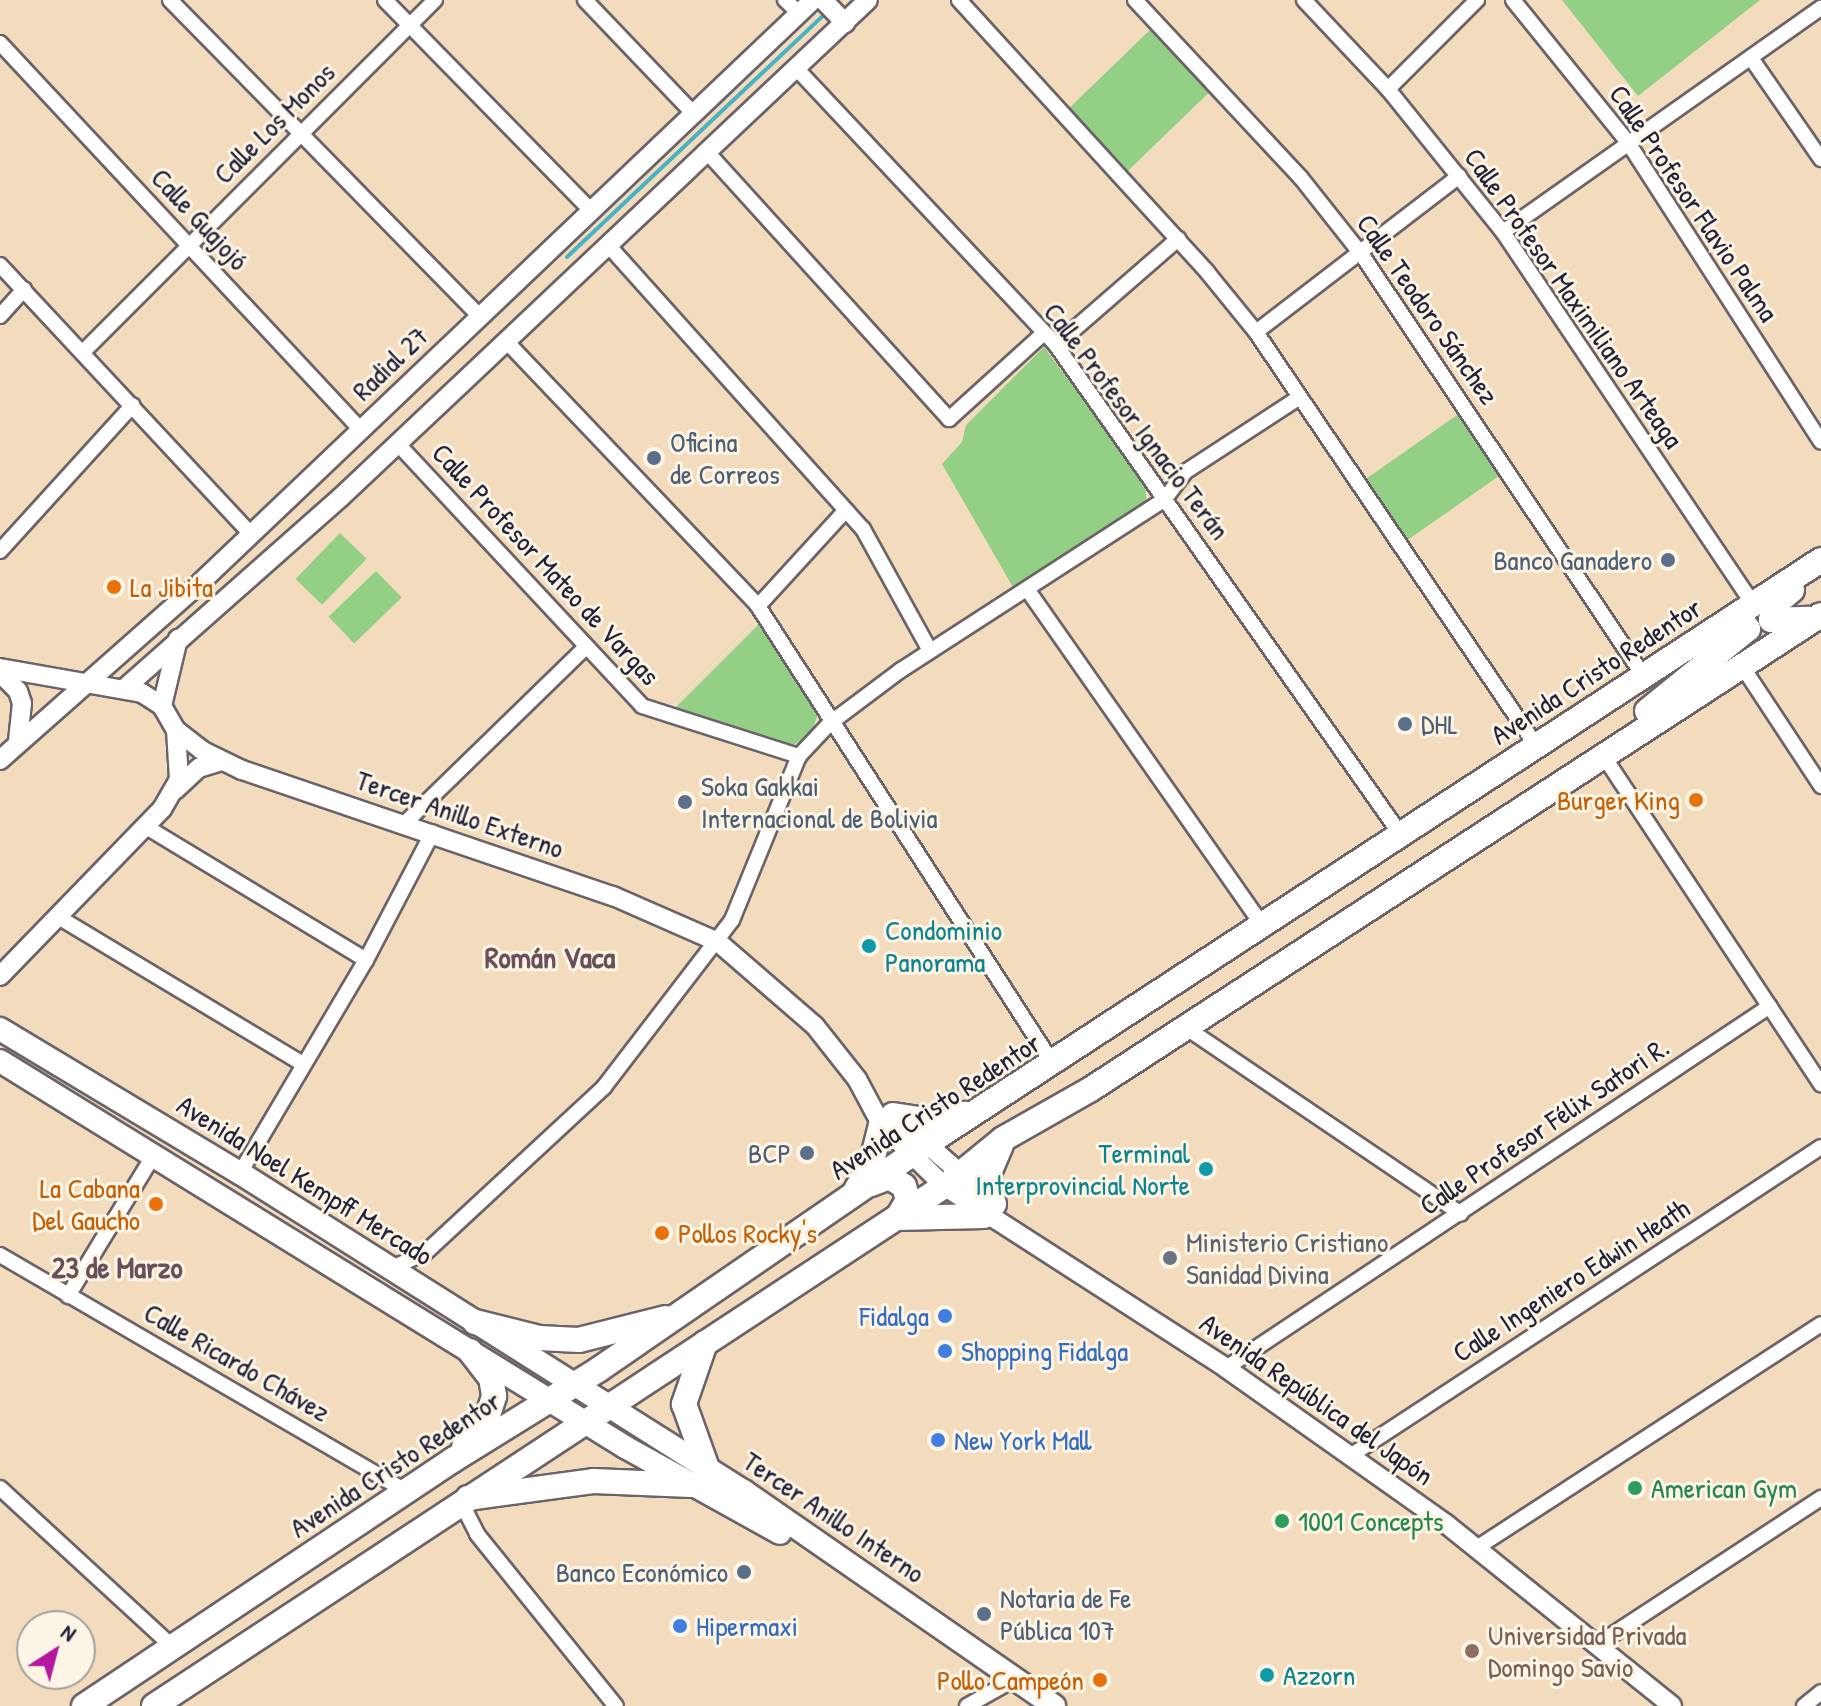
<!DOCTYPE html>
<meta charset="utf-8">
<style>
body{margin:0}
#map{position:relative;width:1821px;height:1706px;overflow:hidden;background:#f3dcbd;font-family:"Patrick Hand",sans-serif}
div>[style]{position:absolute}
.green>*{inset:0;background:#93cf84;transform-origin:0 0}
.stream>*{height:4px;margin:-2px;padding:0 2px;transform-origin:2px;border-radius:2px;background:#47b2c5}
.roads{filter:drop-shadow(2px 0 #6b6368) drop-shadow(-2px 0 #6b6368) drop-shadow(0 2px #6b6368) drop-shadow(0 -2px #6b6368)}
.minor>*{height:14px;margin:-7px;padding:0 7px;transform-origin:7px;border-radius:7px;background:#fff}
.tertiary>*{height:18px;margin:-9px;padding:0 9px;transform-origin:9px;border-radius:9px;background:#fff}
.secondary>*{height:22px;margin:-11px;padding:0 11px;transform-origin:11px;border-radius:11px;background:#fff}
.primary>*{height:24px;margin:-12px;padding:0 12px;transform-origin:12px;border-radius:12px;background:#fff}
.dots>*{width:22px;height:22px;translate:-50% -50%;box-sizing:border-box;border:4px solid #fcf5e5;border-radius:50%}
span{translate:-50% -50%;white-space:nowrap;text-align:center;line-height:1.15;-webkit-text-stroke:6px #fcf5e5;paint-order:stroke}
.street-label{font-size:28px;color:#22223b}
.service-label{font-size:28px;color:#4e5e75}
.left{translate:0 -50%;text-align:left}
.right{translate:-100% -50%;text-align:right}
.food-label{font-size:28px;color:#c56008}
.culture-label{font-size:28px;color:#0d838f}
.worship-label{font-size:28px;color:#5b616d}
.shop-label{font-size:28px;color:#366cbe}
.leisure-label{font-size:28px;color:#27864d}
.education-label{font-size:28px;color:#785e54}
.neighbourhood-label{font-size:30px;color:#695059;font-weight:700}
.north{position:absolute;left:16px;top:1610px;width:80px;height:80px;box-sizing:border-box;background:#fcf5e5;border:2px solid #a5a1a1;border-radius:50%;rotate:36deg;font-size:22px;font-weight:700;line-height:32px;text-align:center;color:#22223b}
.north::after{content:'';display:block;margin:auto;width:28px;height:36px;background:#b5179e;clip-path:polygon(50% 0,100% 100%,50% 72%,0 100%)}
</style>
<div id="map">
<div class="green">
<div style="clip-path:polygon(1562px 0,1760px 0,1638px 96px)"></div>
<div style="left:1151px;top:29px;width:86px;height:115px;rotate:46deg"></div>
<div style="clip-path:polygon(1044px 347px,1145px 483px,1147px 507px,1014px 589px,942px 464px,962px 442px,966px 425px)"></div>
<div style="left:1460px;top:413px;width:74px;height:115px;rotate:55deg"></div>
<div style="left:340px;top:533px;width:37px;height:64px;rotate:44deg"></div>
<div style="left:376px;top:571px;width:37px;height:66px;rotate:46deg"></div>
<div style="clip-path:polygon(759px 624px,818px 714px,812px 731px,794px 745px,675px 708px)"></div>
</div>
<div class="stream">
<div style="left:567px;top:257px;width:357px;rotate:-43.3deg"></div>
</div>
<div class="roads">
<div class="minor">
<div style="left:170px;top:0;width:441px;rotate:45.6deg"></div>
<div style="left:385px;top:0;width:294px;rotate:45.6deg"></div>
<div style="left:585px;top:0;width:156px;rotate:46.3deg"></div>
<div style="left:785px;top:0;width:19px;rotate:43deg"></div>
<div style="left:959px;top:0;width:369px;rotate:47.6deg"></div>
<div style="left:1208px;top:273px;width:76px;rotate:50.9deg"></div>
<div style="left:1256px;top:332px;width:501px;rotate:55.9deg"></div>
<div style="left:1135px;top:0;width:243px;rotate:47deg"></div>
<div style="left:1301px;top:178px;width:98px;rotate:51.6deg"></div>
<div style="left:1362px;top:255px;width:505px;rotate:56.22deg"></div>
<div style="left:1304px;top:0;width:122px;rotate:46.7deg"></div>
<div style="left:1388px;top:89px;width:184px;rotate:51.2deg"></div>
<div style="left:1503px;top:232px;width:448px;rotate:56.1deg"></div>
<div style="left:1513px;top:0;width:185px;rotate:51.1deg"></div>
<div style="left:1629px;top:144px;width:354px;rotate:57.2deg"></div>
<div style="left:0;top:43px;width:529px;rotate:46.99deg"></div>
<div style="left:1751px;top:58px;width:123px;rotate:55.3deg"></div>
<div style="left:796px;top:68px;width:380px;rotate:46.8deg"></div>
<div style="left:1056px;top:345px;width:599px;rotate:54.85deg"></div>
<div style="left:1388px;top:89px;width:126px;rotate:-45deg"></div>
<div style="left:708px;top:153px;width:359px;rotate:47.8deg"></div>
<div style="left:949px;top:419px;width:128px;rotate:-42.2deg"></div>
<div style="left:1503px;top:232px;width:389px;rotate:-35.2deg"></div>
<div style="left:608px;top:245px;width:382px;rotate:48.1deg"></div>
<div style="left:863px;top:529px;width:139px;rotate:61.2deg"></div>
<div style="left:0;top:265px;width:367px;rotate:47deg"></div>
<div style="left:0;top:316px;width:36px;rotate:-48deg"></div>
<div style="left:1256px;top:332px;width:256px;rotate:-37.5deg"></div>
<div style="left:506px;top:341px;width:366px;rotate:46.4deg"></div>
<div style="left:758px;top:606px;width:545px;rotate:57.21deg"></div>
<div style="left:1056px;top:345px;width:162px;rotate:-41deg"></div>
<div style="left:83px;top:352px;width:498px;rotate:-45deg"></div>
<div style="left:397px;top:443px;width:359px;rotate:47deg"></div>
<div style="left:642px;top:706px;width:165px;rotate:17.7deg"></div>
<div style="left:0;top:551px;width:197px;rotate:-47.7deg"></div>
<div style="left:1027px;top:589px;width:411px;rotate:55deg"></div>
<div style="left:758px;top:606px;width:130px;rotate:-47.5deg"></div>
<div style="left:1742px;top:666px;width:144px;rotate:56.6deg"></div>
<div style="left:1603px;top:755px;width:395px;rotate:56.5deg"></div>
<div style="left:406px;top:822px;width:248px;rotate:-44.2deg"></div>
<div style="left:148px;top:828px;width:255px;rotate:31.2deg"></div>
<div style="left:60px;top:918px;width:281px;rotate:31deg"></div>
<div style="left:1185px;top:1027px;width:333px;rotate:34.1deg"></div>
<div style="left:240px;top:1173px;width:247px;rotate:-59.4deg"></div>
<div style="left:366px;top:960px;width:144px;rotate:-62.4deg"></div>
<div style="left:0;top:1255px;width:470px;rotate:30.2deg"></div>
<div style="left:390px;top:1269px;width:38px;rotate:-25deg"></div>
<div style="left:425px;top:1253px;width:244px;rotate:-42.8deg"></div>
<div style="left:604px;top:1087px;width:210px;rotate:-52.5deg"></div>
<div style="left:732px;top:920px;width:177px;rotate:-67.8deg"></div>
<div style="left:799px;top:756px;width:44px;rotate:-46.8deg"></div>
<div style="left:829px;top:724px;width:90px;rotate:-36.9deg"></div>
<div style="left:901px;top:670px;width:313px;rotate:-32.9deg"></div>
<div style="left:1164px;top:500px;width:35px;rotate:-53deg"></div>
<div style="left:1185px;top:472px;width:137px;rotate:-33.1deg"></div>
<div style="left:68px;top:1296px;width:167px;rotate:-58.7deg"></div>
<div style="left:1226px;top:1368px;width:653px;rotate:-33.64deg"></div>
<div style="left:1350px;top:1456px;width:563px;rotate:-33.27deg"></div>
<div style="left:0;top:1488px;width:235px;rotate:42.6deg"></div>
<div style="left:461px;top:1502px;width:36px;rotate:63deg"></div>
<div style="left:477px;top:1534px;width:221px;rotate:51.1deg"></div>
<div style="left:1478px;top:1547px;width:409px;rotate:-33deg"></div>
<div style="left:1598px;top:1644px;width:267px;rotate:-33.2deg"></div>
<div style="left:967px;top:1706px;width:45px;rotate:-29.4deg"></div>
<div style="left:1804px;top:1706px;width:22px;rotate:-39deg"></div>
</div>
<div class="tertiary">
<div style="left:823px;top:0;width:32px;rotate:46deg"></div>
<div style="left:0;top:668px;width:144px;rotate:10deg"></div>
<div style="left:142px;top:693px;width:24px;rotate:33deg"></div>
<div style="left:162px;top:706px;width:28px;rotate:60deg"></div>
<div style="left:176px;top:730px;width:34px;rotate:38deg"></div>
<div style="left:203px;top:751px;width:43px;rotate:26deg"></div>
<div style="left:242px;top:770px;width:392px;rotate:18.8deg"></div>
<div style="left:613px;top:896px;width:115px;rotate:23.7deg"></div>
<div style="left:718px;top:942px;width:128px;rotate:40.9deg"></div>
<div style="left:815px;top:1026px;width:68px;rotate:51.6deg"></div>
<div style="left:857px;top:1079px;width:51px;rotate:61.9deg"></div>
<div style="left:881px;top:1124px;width:88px;rotate:44.5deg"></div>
<div style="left:944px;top:1186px;width:336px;rotate:32.8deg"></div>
<div style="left:1226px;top:1368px;width:270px;rotate:35.3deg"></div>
<div style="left:1446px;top:1524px;width:290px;rotate:38.8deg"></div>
<div style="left:0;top:673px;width:25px;rotate:45deg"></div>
<div style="left:18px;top:691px;width:13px;rotate:72deg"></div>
<div style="left:22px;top:703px;width:38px;rotate:96deg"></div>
<div style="left:125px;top:688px;width:288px;rotate:-41.5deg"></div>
<div style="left:341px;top:497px;width:724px;rotate:-43.32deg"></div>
<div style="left:162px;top:706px;width:69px;rotate:-76.6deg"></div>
<div style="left:0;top:760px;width:268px;rotate:-41.5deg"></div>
<div style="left:201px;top:582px;width:845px;rotate:-43.56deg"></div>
<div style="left:175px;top:790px;width:33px;rotate:-43deg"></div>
<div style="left:199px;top:768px;width:24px;rotate:-17deg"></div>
<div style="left:0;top:976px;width:233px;rotate:-45.9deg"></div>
<div style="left:162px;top:809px;width:34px;rotate:-60deg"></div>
<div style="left:179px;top:780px;width:50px;rotate:-93.4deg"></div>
<div style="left:893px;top:1114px;width:135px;rotate:41.4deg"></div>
</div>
<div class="secondary">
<div style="left:0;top:1029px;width:280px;rotate:31deg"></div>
<div style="left:240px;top:1173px;width:597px;rotate:32.28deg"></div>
<div style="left:745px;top:1492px;width:376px;rotate:34.7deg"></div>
<div style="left:0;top:1061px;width:735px;rotate:31.7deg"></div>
<div style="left:625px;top:1447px;width:177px;rotate:29deg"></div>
</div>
<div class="primary">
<div style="left:1792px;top:590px;width:25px;rotate:140deg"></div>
<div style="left:1773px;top:606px;width:14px;rotate:98deg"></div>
<div style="left:1771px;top:620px;width:38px;rotate:-2deg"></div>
<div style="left:1647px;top:711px;width:130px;rotate:-39.1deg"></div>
<div style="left:1748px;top:629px;width:11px;rotate:-128deg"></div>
<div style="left:1741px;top:620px;width:20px;rotate:162deg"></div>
<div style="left:893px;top:1115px;width:38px;rotate:9deg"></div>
<div style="left:931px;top:1121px;width:35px;rotate:-12deg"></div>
<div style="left:871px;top:1184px;width:19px;rotate:-21deg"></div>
<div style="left:889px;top:1177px;width:17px;rotate:31deg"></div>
<div style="left:904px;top:1186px;width:15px;rotate:74deg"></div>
<div style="left:908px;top:1200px;width:17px;rotate:121deg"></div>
<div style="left:855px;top:1192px;width:35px;rotate:-61deg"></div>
<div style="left:872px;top:1161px;width:38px;rotate:-76deg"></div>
<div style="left:994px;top:1204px;width:27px;rotate:-105deg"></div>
<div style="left:987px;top:1178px;width:36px;rotate:-67deg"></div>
<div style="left:897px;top:1218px;width:87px;rotate:-1.3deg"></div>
<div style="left:475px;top:1322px;width:66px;rotate:14deg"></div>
<div style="left:539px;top:1338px;width:40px;rotate:2.9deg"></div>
<div style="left:579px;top:1340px;width:89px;rotate:-14.3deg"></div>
<div style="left:705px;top:1343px;width:65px;rotate:109deg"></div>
<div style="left:684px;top:1404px;width:68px;rotate:70.2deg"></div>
<div style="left:464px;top:1447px;width:40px;rotate:-53deg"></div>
<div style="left:488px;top:1415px;width:20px;rotate:-72deg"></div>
<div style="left:494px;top:1396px;width:18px;rotate:-99deg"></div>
<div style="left:491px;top:1378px;width:34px;rotate:-128deg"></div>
<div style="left:468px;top:1498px;width:126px;rotate:-7.7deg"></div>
<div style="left:593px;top:1481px;width:98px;rotate:2.3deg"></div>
<div style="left:84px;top:1706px;width:443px;rotate:-33.7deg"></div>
<div style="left:453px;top:1460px;width:171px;rotate:-31.8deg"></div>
<div style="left:598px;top:1370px;width:397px;rotate:-34.5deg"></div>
<div style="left:925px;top:1145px;width:1070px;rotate:-33.14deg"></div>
<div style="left:154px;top:1706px;width:952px;rotate:-33.34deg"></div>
<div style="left:949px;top:1183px;width:70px;rotate:-39.2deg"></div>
<div style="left:1003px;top:1139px;width:101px;rotate:-29.6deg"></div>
<div style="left:1091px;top:1089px;width:870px;rotate:-33deg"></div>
</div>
</div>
<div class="dots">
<div style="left:654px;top:458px;background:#5c6f8a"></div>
<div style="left:1668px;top:560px;background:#5c6f8a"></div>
<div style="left:114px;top:587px;background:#e8710a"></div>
<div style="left:1405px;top:724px;background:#5c6f8a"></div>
<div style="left:1696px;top:800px;background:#e8710a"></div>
<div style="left:685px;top:802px;background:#5c6f8a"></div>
<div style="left:869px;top:946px;background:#0f9aa8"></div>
<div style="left:807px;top:1153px;background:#5c6f8a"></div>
<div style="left:1206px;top:1169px;background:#0f9aa8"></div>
<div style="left:156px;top:1204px;background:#e8710a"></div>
<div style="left:662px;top:1233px;background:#e8710a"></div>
<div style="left:1170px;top:1258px;background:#6b7280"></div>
<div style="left:945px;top:1316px;background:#3f7fe0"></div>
<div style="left:945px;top:1351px;background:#3f7fe0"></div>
<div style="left:938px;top:1440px;background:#3f7fe0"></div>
<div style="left:1635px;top:1488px;background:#2e9e5b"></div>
<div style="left:1282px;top:1521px;background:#2e9e5b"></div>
<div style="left:744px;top:1572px;background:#5c6f8a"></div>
<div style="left:984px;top:1614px;background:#5c6f8a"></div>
<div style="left:680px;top:1626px;background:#3f7fe0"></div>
<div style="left:1472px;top:1651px;background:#8d6e63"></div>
<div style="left:1267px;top:1675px;background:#0f9aa8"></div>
<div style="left:1100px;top:1680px;background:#e8710a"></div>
</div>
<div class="street-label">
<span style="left:274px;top:123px;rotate:-45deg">Calle Los Monos</span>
<span style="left:1694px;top:203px;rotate:56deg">Calle Profesor Flavio Palma</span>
<span style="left:200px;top:219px;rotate:47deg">Calle Guajojó</span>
<span style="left:1574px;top:298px;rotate:55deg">Calle Profesor Maximiliano Arteaga</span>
<span style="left:1428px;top:309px;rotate:55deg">Calle Teodoro Sánchez</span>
<span style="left:390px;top:363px;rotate:-44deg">Radial 27</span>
<span style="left:1137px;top:421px;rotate:53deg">Calle Profesor Ignacio Terán</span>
<span style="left:546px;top:564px;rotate:47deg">Calle Profesor Mateo de Vargas</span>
<span style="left:1596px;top:671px;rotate:-33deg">Avenida Cristo Redentor</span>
<span style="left:460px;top:814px;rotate:19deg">Tercer Anillo Externo</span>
<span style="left:935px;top:1106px;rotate:-33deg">Avenida Cristo Redentor</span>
<span style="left:1544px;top:1126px;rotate:-34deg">Calle Profesor Félix Satori R.</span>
<span style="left:305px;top:1180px;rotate:32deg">Avenida Noel Kempff Mercado</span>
<span style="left:1571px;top:1280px;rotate:-33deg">Calle Ingeniero Edwin Heath</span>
<span style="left:237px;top:1362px;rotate:30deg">Calle Ricardo Chávez</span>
<span style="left:1317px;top:1399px;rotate:35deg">Avenida República del Japón</span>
<span style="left:395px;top:1464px;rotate:-33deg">Avenida Cristo Redentor</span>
<span style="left:834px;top:1517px;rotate:34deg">Tercer Anillo Interno</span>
</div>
<div class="service-label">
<span class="left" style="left:670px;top:458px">Oficina<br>de Correos</span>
<span class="right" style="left:1652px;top:560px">Banco Ganadero</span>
<span class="left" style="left:1421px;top:724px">DHL</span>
<span class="left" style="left:701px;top:802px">Soka Gakkai<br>Internacional de Bolivia</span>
<span class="right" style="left:791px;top:1153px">BCP</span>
<span class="right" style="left:728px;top:1572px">Banco Económico</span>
<span class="left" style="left:1000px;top:1614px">Notaria de Fe<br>Pública 107</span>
</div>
<div class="food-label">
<span class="left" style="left:130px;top:587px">La Jibita</span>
<span class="right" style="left:1680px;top:800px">Burger King</span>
<span class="right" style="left:140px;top:1204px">La Cabana<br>Del Gaucho</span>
<span class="left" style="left:678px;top:1233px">Pollos Rocky's</span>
<span class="right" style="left:1084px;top:1680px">Pollo Campeón</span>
</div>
<div class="culture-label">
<span class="left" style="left:885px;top:946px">Condominio<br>Panorama</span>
<span class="right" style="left:1190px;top:1169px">Terminal<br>Interprovincial Norte</span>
<span class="left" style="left:1283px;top:1675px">Azzorn</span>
</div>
<div class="worship-label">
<span class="left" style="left:1186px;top:1258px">Ministerio Cristiano<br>Sanidad Divina</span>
</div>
<div class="shop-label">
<span class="right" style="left:929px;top:1316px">Fidalga</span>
<span class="left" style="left:961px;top:1351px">Shopping Fidalga</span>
<span class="left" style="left:954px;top:1440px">New York Mall</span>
<span class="left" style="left:696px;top:1626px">Hipermaxi</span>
</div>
<div class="leisure-label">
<span class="left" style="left:1651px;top:1488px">American Gym</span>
<span class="left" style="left:1298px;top:1521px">1001 Concepts</span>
</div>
<div class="education-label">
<span class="left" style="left:1488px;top:1651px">Universidad Privada<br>Domingo Savio</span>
</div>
<div class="neighbourhood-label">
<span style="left:550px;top:957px">Román Vaca</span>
<span style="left:117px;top:1267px">23 de Marzo</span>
</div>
<div class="north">N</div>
</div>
